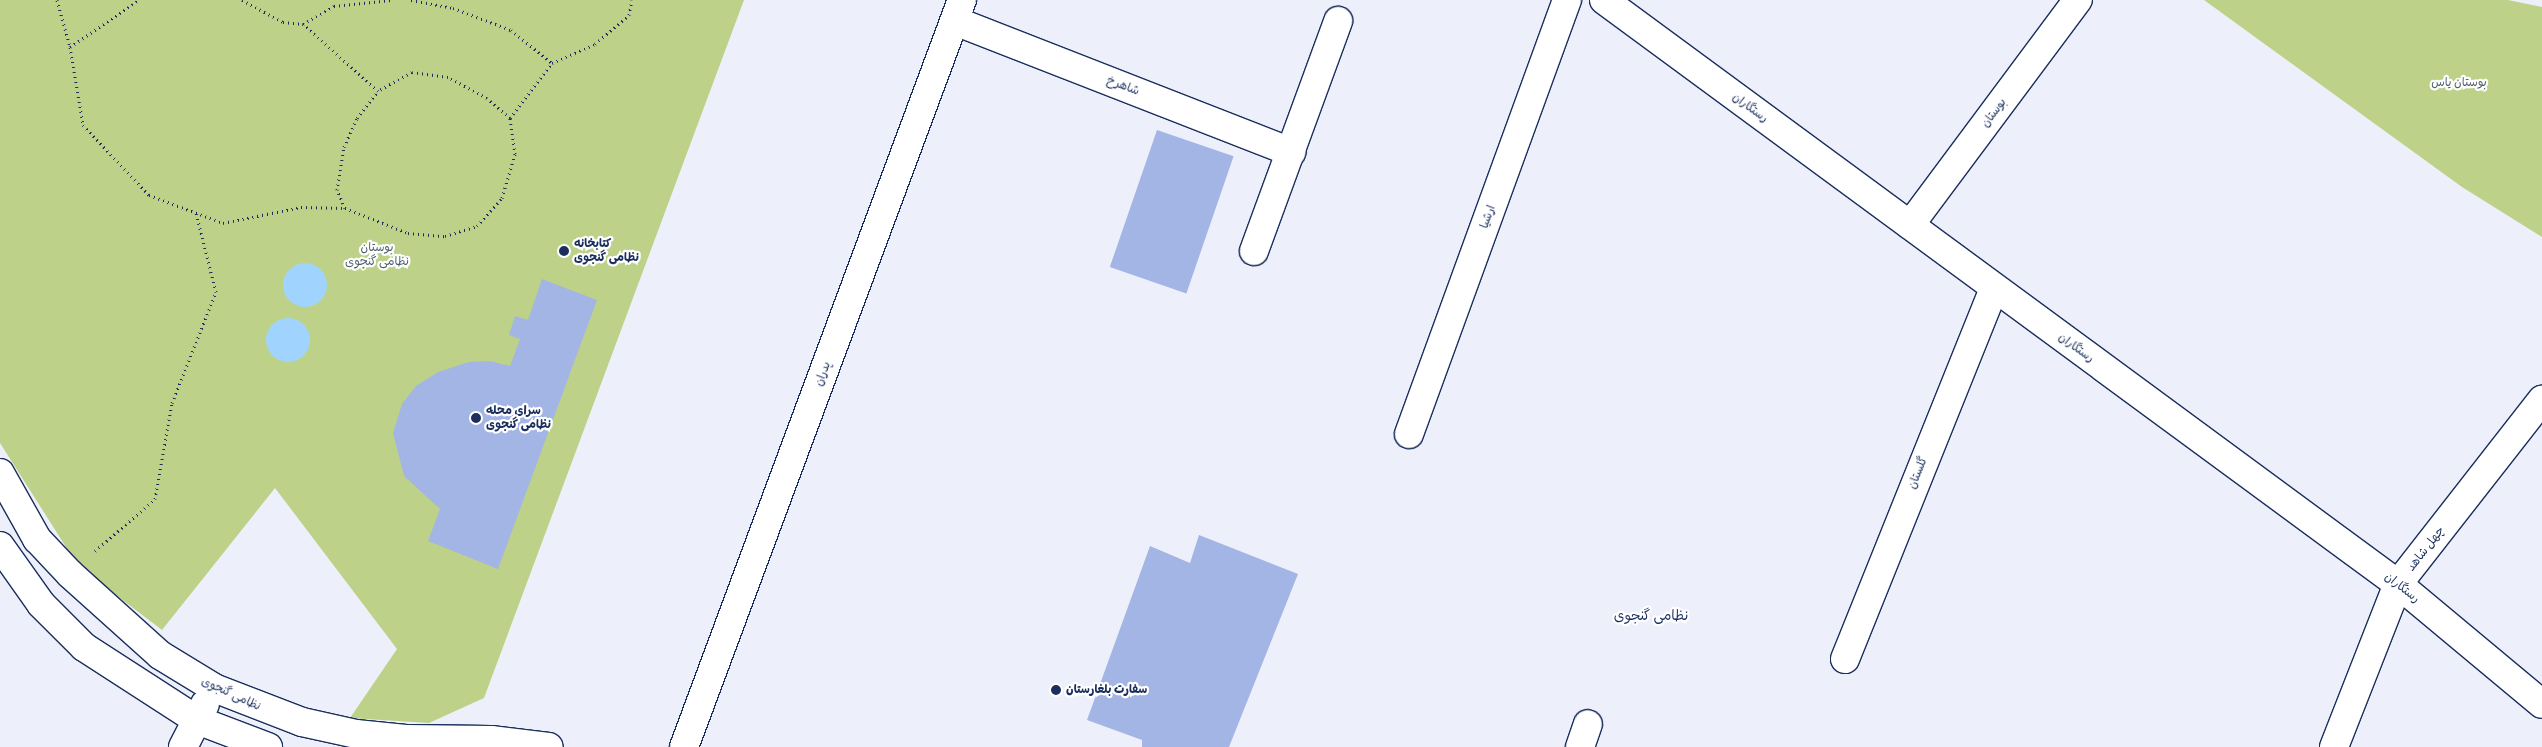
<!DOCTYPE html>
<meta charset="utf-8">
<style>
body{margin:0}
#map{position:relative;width:2542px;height:747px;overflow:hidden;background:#edf0fa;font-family:Pangolin,"Playpen Sans Arabic",sans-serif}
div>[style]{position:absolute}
.green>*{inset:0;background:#bdd288}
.water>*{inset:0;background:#a0d4fe}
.round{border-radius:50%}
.building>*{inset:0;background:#a3b5e4;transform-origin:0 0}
.path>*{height:3px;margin-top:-1.5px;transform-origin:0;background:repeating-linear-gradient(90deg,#1b2f5e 0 1px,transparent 0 5px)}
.roads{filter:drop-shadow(1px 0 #1b2f5e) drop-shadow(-1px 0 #1b2f5e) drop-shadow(0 1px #1b2f5e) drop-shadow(0 -1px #1b2f5e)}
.minor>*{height:28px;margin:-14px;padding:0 14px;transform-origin:14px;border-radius:14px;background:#fff}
.dots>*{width:14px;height:14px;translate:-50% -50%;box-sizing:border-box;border:2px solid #fff;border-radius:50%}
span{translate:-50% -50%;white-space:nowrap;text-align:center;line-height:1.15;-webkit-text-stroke:4.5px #fff;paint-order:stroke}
.park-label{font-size:12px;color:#4c606b}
.street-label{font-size:12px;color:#1b2f5e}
.poi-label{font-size:12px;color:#1b2f5e;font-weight:700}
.left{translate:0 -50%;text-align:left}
.neighbourhood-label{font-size:14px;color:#1b2f5e}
</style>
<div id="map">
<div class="green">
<div style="clip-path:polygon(0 0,744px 0,484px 698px,429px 723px,350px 718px,397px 649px,275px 488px,162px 630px,78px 566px,0 443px)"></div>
<div style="clip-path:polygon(2204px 0,2508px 0,2542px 7px,2542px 237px,2462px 187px)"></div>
</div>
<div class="water">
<div class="round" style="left:283px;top:263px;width:44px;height:44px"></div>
<div class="round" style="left:266px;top:318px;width:44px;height:44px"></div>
</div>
<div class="building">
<div style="left:1157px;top:130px;width:81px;height:145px;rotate:19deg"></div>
<div style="clip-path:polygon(542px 279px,597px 300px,498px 569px,428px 541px,440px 509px,404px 476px,393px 433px,402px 404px,416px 386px,438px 372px,469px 362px,490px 361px,510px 366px,520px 339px,509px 335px,515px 316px,528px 320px)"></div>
<div style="clip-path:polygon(1199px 535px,1298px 574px,1229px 747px,1142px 747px,1142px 740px,1087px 720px,1150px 546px,1190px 563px)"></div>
</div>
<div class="path">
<div style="left:57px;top:0;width:49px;rotate:74.5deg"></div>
<div style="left:70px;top:47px;width:79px;rotate:80.5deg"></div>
<div style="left:83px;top:125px;width:96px;rotate:46.7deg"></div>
<div style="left:149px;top:195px;width:79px;rotate:20.7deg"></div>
<div style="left:223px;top:223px;width:80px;rotate:-11.6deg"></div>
<div style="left:301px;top:207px;width:44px;rotate:1.3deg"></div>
<div style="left:345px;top:208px;width:68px;rotate:21.6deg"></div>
<div style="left:408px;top:233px;width:37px;rotate:5deg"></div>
<div style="left:445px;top:236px;width:34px;rotate:-17deg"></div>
<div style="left:477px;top:226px;width:38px;rotate:-48deg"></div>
<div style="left:502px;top:198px;width:46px;rotate:-73.5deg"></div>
<div style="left:515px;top:154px;width:36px;rotate:-98deg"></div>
<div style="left:510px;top:118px;width:30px;rotate:-139deg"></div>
<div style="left:487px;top:98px;width:44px;rotate:-151.7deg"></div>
<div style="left:448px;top:77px;width:36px;rotate:-172deg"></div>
<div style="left:412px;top:72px;width:39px;rotate:151deg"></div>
<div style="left:378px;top:91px;width:101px;rotate:-138.2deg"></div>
<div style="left:242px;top:0;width:47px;rotate:28.2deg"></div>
<div style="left:283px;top:22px;width:20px;rotate:6deg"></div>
<div style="left:303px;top:24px;width:36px;rotate:-30deg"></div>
<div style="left:334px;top:6px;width:58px;rotate:-5.9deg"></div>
<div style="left:411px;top:0;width:43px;rotate:10.8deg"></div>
<div style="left:453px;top:8px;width:62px;rotate:20.8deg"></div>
<div style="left:511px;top:30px;width:53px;rotate:38.8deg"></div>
<div style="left:552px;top:63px;width:47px;rotate:-23.8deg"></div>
<div style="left:595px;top:44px;width:45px;rotate:-40.5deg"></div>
<div style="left:629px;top:15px;width:15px;rotate:-79deg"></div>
<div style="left:70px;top:47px;width:83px;rotate:-34.3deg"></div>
<div style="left:510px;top:118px;width:69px;rotate:-52.6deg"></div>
<div style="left:345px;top:208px;width:20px;rotate:-114deg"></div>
<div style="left:337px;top:190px;width:44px;rotate:-80.8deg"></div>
<div style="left:344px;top:147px;width:32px;rotate:-66deg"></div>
<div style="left:357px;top:118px;width:34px;rotate:-52deg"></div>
<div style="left:95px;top:551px;width:79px;rotate:-40.9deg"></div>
<div style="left:155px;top:499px;width:97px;rotate:-80deg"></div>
<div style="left:172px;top:403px;width:119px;rotate:-68.4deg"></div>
<div style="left:216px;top:292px;width:81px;rotate:-104.2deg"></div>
</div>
<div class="roads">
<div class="minor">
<div style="left:1604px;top:0;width:986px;rotate:36.34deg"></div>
<div style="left:2398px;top:584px;width:187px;rotate:39.8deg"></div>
<div style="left:955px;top:21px;width:361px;rotate:21.3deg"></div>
<div style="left:1910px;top:225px;width:281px;rotate:-53.3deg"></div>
<div style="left:1254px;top:251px;width:245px;rotate:-69.9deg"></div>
<div style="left:1409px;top:434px;width:462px;rotate:-70deg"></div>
<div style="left:0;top:473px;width:76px;rotate:60.7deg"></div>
<div style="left:37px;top:539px;width:48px;rotate:46.7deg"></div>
<div style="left:70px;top:574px;width:121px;rotate:42deg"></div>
<div style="left:160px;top:655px;width:63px;rotate:31.4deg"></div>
<div style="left:214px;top:688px;width:94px;rotate:21.1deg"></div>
<div style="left:302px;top:722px;width:55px;rotate:12.5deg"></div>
<div style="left:356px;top:734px;width:50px;rotate:5.7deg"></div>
<div style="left:406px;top:739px;width:85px;rotate:0.7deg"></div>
<div style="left:491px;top:740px;width:58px;rotate:6.9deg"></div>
<div style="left:0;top:546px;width:71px;rotate:54.7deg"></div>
<div style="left:41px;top:604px;width:61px;rotate:45deg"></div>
<div style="left:84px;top:647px;width:135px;rotate:32.9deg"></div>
<div style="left:197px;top:720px;width:76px;rotate:20.8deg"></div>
<div style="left:1845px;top:659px;width:400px;rotate:-68.1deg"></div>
<div style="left:183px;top:747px;width:48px;rotate:-62.9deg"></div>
<div style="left:684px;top:747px;width:797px;rotate:-69.59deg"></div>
<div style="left:1580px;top:747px;width:24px;rotate:-71deg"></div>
<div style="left:2334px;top:747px;width:175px;rotate:-68.6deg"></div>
<div style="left:2398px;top:584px;width:234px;rotate:-52deg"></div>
</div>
</div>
<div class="dots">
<div style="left:564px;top:251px;background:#1b2f5e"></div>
<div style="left:476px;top:418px;background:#1b2f5e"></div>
<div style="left:1056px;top:690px;background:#1b2f5e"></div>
</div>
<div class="park-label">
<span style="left:2459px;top:83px">بوستان یاس</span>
<span style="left:377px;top:255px">بوستان<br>نظامی گنجوی</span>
</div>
<div class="street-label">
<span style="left:1123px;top:86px;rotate:21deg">شاهرخ</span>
<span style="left:1750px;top:108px;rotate:36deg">رستگاران</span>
<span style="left:1994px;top:113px;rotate:-53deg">بوستان</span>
<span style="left:1488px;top:217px;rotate:-70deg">ارشیا</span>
<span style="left:2076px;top:348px;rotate:36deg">رستگاران</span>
<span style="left:823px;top:374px;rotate:-70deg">پدران</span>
<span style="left:1918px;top:473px;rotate:-68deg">گلستان</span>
<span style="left:2426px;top:549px;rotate:-52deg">چهل شاهد</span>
<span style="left:2402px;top:588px;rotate:38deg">رستگاران</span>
<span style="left:231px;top:694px;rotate:25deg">نظامی گنجوی</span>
</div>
<div class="poi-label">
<span class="left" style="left:574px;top:251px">كتابخانه<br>نظامی گنجوی</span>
<span class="left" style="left:486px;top:418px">سرای محله<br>نظامی گنجوی</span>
<span class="left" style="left:1066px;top:690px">سفارت بلغارستان</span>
</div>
<div class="neighbourhood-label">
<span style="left:1651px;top:616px">نظامی گنجوی</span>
</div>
</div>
